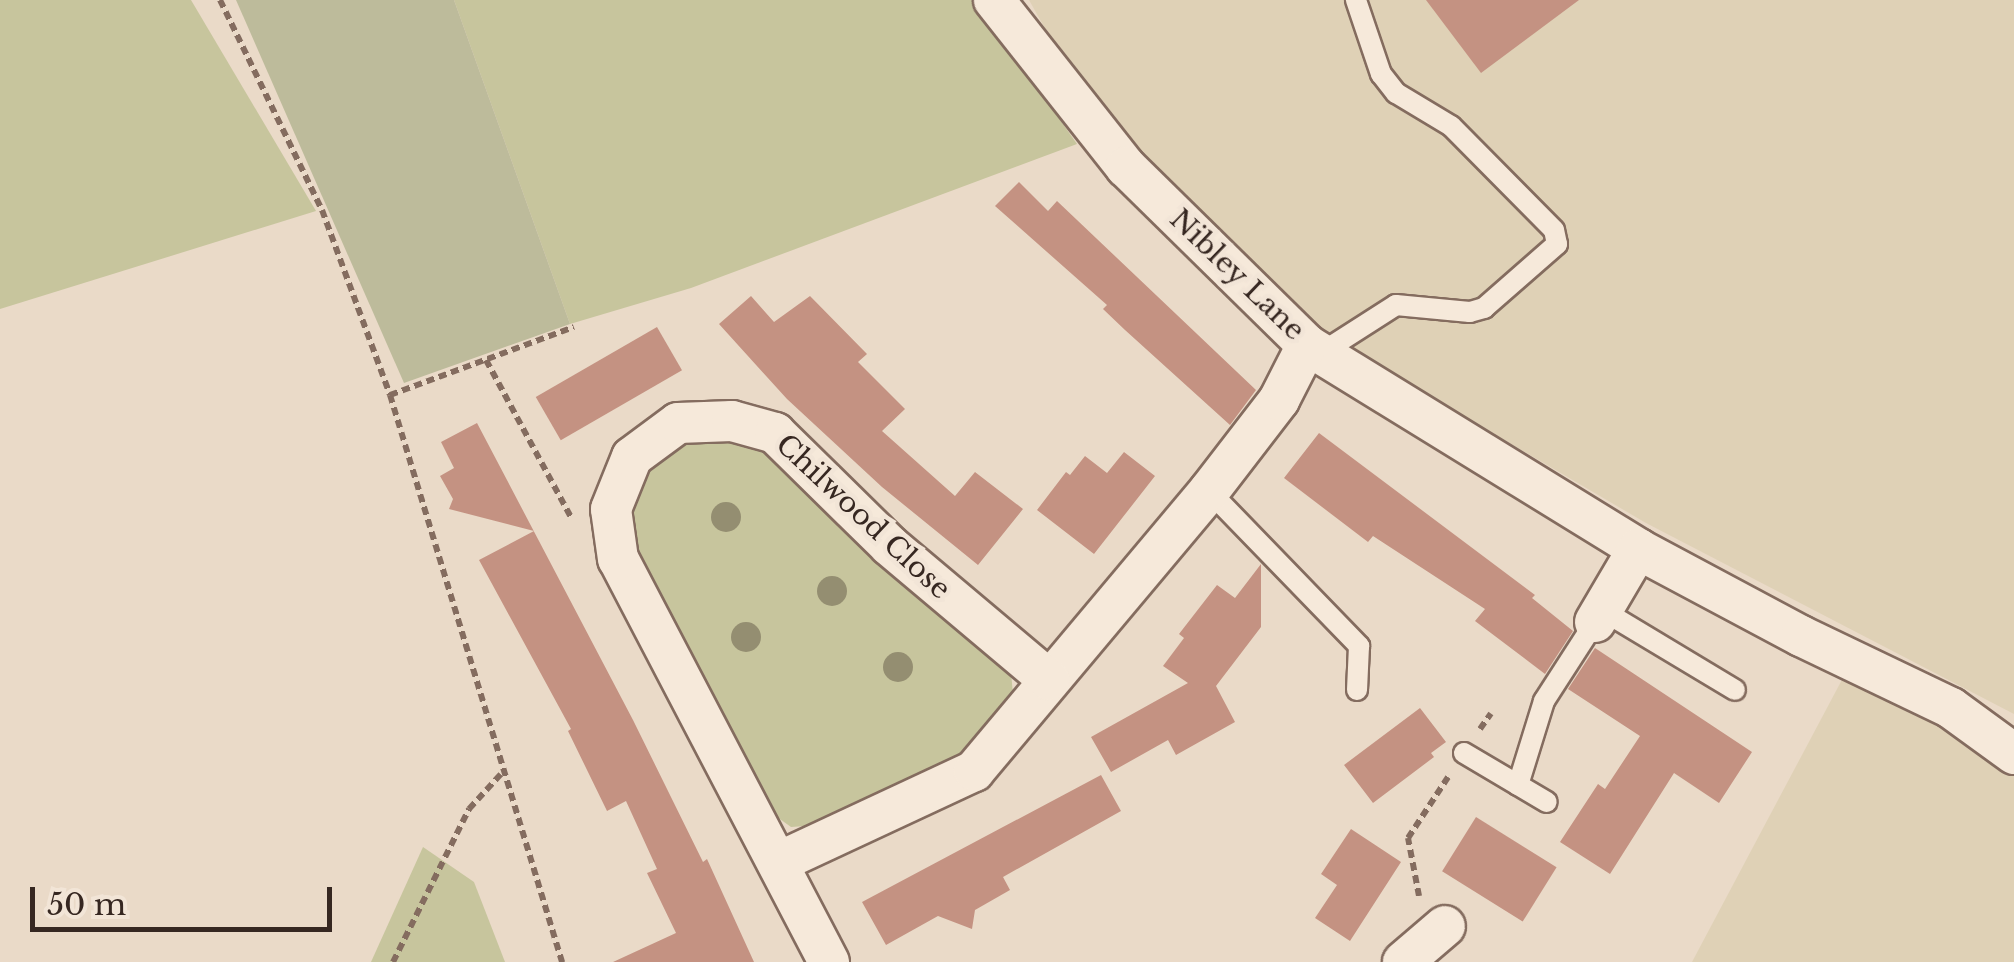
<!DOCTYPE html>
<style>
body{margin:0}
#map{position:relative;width:2014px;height:962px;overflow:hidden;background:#eadac8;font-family:"Libre Baskerville",serif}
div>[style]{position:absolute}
.farmland>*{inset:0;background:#dfd1b6}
.green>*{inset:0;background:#c7c59d}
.cemetery>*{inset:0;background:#bdbb9b}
.building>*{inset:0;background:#c49282;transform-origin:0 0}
.path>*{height:6px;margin-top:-3px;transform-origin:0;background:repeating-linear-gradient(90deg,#846c5f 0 8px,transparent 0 13px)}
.roads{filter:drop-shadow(2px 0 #846c5f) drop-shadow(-2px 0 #846c5f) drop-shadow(0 2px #846c5f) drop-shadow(0 -2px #846c5f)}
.lane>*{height:20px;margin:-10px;padding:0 10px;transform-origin:10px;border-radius:10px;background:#f6e9da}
.street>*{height:40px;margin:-20px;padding:0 20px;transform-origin:20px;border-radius:20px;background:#f6e9da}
.trees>*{width:30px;height:30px;margin:-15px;border-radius:50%;background:#948e71}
span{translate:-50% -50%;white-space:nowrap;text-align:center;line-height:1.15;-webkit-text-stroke:9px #f2e5d7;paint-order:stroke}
.street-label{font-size:28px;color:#362721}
.scale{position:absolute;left:30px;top:887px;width:302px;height:45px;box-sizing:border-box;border:5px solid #362721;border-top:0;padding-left:12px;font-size:30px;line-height:35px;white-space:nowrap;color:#362721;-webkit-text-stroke:8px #f2e5d7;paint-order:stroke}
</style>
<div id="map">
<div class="farmland">
<div style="clip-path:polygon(1029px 0,2014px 0,2014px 714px,1646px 523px,1330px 338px,1147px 164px,1065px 64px)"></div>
<div style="clip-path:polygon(1845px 674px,1944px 725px,2014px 775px,2014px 962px,1692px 962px)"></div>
</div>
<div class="green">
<div style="clip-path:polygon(0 0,191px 0,316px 211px,0 309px)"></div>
<div style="clip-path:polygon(454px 0,976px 0,1077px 144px,691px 288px,570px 324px)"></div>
<div style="clip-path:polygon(702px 434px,741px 435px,786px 460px,1010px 663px,1014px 704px,964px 758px,820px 825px,791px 827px,766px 809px,628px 552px,628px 492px,659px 448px)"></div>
<div style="clip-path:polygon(423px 847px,474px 882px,505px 962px,371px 962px)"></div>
</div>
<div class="cemetery">
<div style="clip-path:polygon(236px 0,454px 0,570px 324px,404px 383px)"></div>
</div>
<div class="building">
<div style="clip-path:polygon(1426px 0,1579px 0,1481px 73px)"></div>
<div style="clip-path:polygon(1019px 182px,1048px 211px,1057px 201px,1256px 390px,1230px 425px,1125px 330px,1103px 309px,1107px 305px,995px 206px)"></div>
<div style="clip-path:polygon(751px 296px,774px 322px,810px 296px,867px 354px,858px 362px,905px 409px,882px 431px,955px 496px,975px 472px,1023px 509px,978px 565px,882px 487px,787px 399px,719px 324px)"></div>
<div style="left:657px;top:327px;width:50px;height:140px;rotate:60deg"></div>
<div style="clip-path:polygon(477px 423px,633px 720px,703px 862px,707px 859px,754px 962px,613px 962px,676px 933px,647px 873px,657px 869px,626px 801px,607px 811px,568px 731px,571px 729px,479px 560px,534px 531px,449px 509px,453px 499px,440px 476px,454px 468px,441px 442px)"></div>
<div style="clip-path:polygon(1319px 433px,1535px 595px,1532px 598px,1573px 631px,1545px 674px,1475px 621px,1485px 609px,1373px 536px,1368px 542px,1284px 478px)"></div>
<div style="clip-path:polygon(1124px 452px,1155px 476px,1094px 554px,1037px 510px,1066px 472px,1070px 475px,1085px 456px,1107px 473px)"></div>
<div style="clip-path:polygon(1261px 564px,1261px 627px,1216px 686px,1235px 722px,1176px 755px,1168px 740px,1111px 772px,1091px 737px,1188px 683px,1163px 666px,1184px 638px,1179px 634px,1217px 585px,1235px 598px)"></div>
<div style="clip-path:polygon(1595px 648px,1752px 752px,1719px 803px,1674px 773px,1610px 874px,1560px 842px,1598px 784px,1605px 789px,1640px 736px,1568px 689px)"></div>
<div style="clip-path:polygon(1420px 708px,1446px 742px,1431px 753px,1434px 757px,1373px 803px,1344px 765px)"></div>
<div style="clip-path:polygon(1101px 775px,1121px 811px,1003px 877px,1010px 890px,975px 910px,972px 929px,938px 916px,886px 945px,862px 902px)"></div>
<div style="left:1476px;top:817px;width:95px;height:64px;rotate:32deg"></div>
<div style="clip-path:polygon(1351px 829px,1401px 862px,1350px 941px,1315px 918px,1337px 885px,1321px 874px)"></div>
</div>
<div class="path">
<div style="left:220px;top:0;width:233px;rotate:64.1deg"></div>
<div style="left:322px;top:210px;width:197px;rotate:69.8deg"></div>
<div style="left:390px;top:395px;width:593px;rotate:73.12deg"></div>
<div style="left:486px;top:360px;width:179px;rotate:61.6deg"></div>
<div style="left:390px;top:395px;width:196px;rotate:-20.3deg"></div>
<div style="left:1480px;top:729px;width:19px;rotate:-55deg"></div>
<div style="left:1419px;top:896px;width:59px;rotate:-100.7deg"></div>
<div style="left:1408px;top:838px;width:73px;rotate:-56.7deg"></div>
<div style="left:393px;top:962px;width:171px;rotate:-63.6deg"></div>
<div style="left:469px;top:809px;width:47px;rotate:-47.6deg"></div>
</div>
<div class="roads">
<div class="lane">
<div style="left:1321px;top:353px;width:89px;rotate:-32.6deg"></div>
<div style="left:1396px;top:305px;width:74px;rotate:5.4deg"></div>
<div style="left:1470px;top:312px;width:15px;rotate:-16deg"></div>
<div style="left:1484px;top:308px;width:97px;rotate:-41.2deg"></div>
<div style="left:1557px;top:244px;width:14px;rotate:-102deg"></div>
<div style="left:1554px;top:230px;width:146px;rotate:-134.7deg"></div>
<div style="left:1451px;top:126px;width:64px;rotate:-149deg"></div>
<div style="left:1396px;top:93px;width:24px;rotate:-128deg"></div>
<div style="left:1381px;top:74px;width:78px;rotate:-108.7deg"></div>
<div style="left:1209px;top:491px;width:216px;rotate:45.9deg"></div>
<div style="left:1359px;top:646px;width:44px;rotate:92.6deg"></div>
<div style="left:1602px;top:610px;width:155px;rotate:31deg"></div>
<div style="left:1464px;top:753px;width:96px;rotate:30.6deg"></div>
<div style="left:1518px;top:785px;width:88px;rotate:-72.8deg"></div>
<div style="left:1544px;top:701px;width:94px;rotate:-57.2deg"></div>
</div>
<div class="street">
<div style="left:994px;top:0;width:213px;rotate:51.7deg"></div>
<div style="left:1126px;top:167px;width:254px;rotate:44.5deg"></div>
<div style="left:1307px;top:345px;width:389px;rotate:31.6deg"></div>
<div style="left:1638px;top:549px;width:185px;rotate:28.1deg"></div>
<div style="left:1801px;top:636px;width:166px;rotate:25.6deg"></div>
<div style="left:1951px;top:708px;width:78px;rotate:36.1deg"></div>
<div style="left:1595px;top:622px;width:85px;rotate:-59.5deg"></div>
<div style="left:779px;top:862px;width:215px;rotate:-25deg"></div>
<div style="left:974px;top:771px;width:366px;rotate:-50deg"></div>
<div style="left:1209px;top:491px;width:115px;rotate:-52.4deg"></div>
<div style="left:1279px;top:400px;width:62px;rotate:-63deg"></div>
<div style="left:829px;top:962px;width:455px;rotate:-117.6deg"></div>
<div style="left:618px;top:559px;width:50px;rotate:-98deg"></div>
<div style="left:611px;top:509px;width:56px;rotate:-68deg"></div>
<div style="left:632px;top:457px;width:57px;rotate:-36.5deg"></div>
<div style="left:678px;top:423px;width:54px;rotate:-2.1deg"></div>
<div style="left:732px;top:421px;width:45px;rotate:15.6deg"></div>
<div style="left:775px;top:433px;width:161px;rotate:44.5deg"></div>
<div style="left:890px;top:546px;width:208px;rotate:40.1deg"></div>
<div style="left:1403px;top:962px;width:55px;rotate:-40.6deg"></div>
</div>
</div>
<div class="trees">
<div style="left:726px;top:517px"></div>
<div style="left:832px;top:591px"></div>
<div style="left:746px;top:637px"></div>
<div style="left:898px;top:667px"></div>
</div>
<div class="street-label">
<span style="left:1237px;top:275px;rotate:44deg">Nibley Lane</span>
<span style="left:863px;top:517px;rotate:43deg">Chilwood Close</span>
</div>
<div class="scale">50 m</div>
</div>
